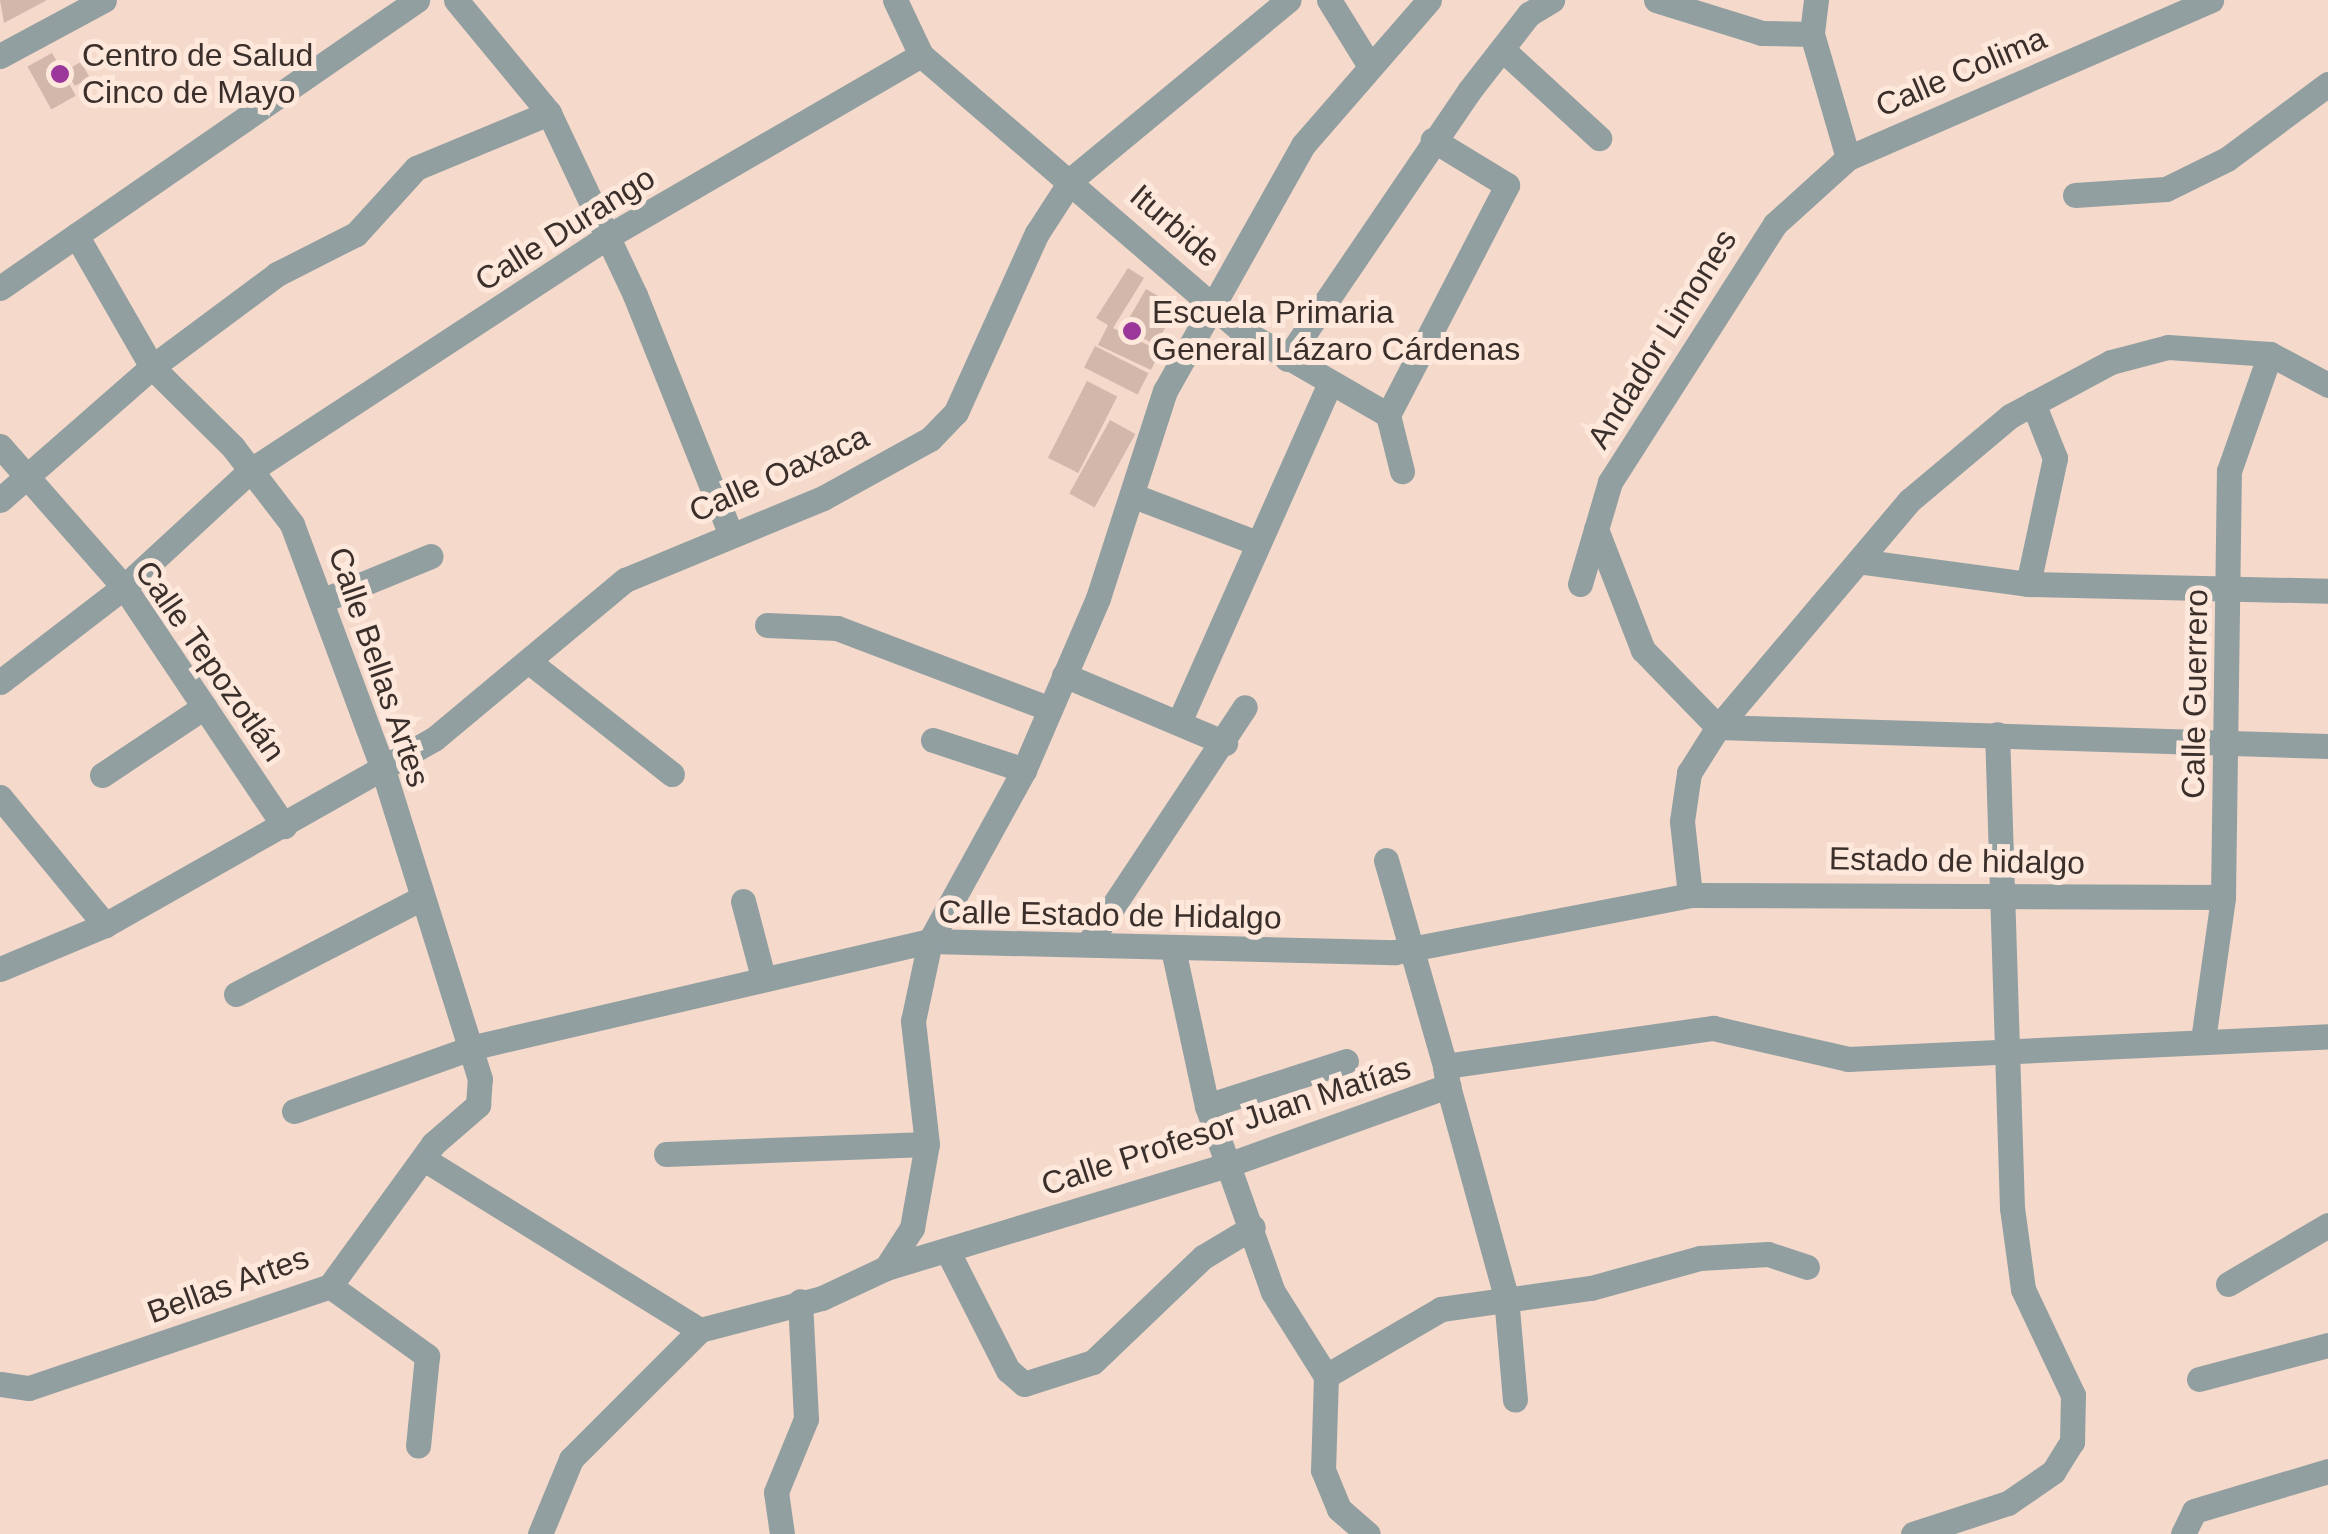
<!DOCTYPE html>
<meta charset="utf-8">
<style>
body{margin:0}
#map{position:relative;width:2328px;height:1534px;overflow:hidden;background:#f5d9cb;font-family:Helvetica,sans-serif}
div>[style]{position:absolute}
.building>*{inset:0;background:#d2b7aa;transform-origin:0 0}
.minor>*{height:25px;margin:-12.5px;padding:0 12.5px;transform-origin:12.5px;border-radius:12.5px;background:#919fa1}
.dots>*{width:28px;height:28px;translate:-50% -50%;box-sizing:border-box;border:5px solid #fee8dc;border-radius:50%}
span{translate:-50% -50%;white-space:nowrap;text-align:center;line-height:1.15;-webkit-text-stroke:10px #fee8dc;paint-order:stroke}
.poi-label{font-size:32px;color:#3a2f2a}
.left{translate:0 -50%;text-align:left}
.street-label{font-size:32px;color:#3a2f2a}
</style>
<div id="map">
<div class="building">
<div style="clip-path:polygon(0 0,47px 0,4px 23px)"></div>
<div style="left:52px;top:53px;width:49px;height:28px;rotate:61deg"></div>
<div style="left:81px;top:62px;width:18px;height:17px;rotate:61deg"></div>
<div style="clip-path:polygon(1128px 268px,1144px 278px,1113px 328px,1160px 351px,1151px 370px,1098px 345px,1108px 325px,1096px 318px)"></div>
<div style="left:1146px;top:289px;width:36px;height:44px;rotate:30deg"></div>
<div style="left:1095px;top:346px;width:60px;height:24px;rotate:27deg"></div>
<div style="left:1087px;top:381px;width:34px;height:86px;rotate:27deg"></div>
<div style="left:1110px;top:420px;width:29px;height:84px;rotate:29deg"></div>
</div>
<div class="minor">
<div style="left:456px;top:0;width:146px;rotate:50.5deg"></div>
<div style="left:549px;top:113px;width:201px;rotate:64.7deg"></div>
<div style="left:635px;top:295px;width:255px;rotate:68.2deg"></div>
<div style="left:895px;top:0;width:61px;rotate:64.7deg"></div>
<div style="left:921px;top:55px;width:422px;rotate:40.7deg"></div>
<div style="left:1241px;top:330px;width:170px;rotate:30deg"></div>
<div style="left:1388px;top:415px;width:58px;rotate:76deg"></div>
<div style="left:1329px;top:0;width:78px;rotate:58.2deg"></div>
<div style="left:1656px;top:0;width:111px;rotate:17.3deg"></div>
<div style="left:1762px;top:33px;width:50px;rotate:1.1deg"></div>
<div style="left:1816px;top:0;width:34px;rotate:97deg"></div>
<div style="left:1812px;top:34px;width:129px;rotate:73.8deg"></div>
<div style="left:1502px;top:49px;width:132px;rotate:42.5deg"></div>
<div style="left:0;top:56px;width:118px;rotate:-28.3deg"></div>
<div style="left:2075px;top:195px;width:91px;rotate:-3.8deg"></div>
<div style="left:2166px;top:189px;width:68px;rotate:-26.2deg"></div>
<div style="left:2227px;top:159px;width:126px;rotate:-36.6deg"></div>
<div style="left:0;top:288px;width:507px;rotate:-34.63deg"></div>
<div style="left:1287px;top:359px;width:324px;rotate:-55.8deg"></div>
<div style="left:1469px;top:91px;width:98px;rotate:-52.1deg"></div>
<div style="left:1529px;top:14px;width:27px;rotate:-31deg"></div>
<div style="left:1388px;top:415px;width:259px;rotate:-62.6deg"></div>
<div style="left:1507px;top:185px;width:87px;rotate:-148.7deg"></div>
<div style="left:0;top:446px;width:188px;rotate:48.7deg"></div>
<div style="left:124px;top:587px;width:288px;rotate:56.2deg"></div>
<div style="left:1134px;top:496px;width:132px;rotate:20.9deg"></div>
<div style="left:0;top:500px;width:202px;rotate:-41.2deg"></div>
<div style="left:152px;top:367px;width:156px;rotate:-36.6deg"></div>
<div style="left:277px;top:274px;width:89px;rotate:-26.9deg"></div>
<div style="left:356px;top:234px;width:89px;rotate:-47.7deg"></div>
<div style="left:416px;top:168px;width:144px;rotate:-22.5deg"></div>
<div style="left:1596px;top:529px;width:130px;rotate:68.8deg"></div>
<div style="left:1643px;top:650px;width:107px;rotate:45.8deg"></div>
<div style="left:1718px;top:727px;width:610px;rotate:1.78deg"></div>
<div style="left:1865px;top:562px;width:164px;rotate:7.7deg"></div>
<div style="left:2028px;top:584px;width:300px;rotate:1.3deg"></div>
<div style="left:1580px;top:584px;width:106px;rotate:-73.6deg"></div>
<div style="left:1610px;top:482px;width:306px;rotate:-57.4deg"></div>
<div style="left:1775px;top:224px;width:98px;rotate:-42.1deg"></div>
<div style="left:1848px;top:158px;width:396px;rotate:-23.5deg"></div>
<div style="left:2028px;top:584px;width:129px;rotate:-77.9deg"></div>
<div style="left:2055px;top:458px;width:59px;rotate:-111.8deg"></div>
<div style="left:326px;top:599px;width:113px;rotate:-22.3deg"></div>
<div style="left:767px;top:625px;width:70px;rotate:2.5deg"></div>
<div style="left:837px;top:628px;width:226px;rotate:20.8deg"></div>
<div style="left:532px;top:664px;width:178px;rotate:38.2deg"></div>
<div style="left:1064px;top:675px;width:175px;rotate:22.9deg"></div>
<div style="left:0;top:682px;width:156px;rotate:-37.5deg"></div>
<div style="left:124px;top:587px;width:173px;rotate:-42.7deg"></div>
<div style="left:251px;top:470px;width:425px;rotate:-33.2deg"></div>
<div style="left:607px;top:237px;width:363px;rotate:-30.1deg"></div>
<div style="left:1180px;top:720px;width:369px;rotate:-66deg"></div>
<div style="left:933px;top:740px;width:96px;rotate:18.2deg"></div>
<div style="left:102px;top:775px;width:123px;rotate:-33.7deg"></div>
<div style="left:0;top:797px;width:166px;rotate:50.6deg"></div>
<div style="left:1386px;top:860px;width:214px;rotate:74deg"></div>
<div style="left:1690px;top:895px;width:74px;rotate:-96.2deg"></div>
<div style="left:1682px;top:821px;width:49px;rotate:-81.7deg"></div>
<div style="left:1689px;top:773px;width:54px;rotate:-57.8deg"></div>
<div style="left:1718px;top:727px;width:297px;rotate:-49.8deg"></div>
<div style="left:1910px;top:500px;width:131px;rotate:-40deg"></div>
<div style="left:2010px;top:416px;width:115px;rotate:-28.1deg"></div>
<div style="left:2111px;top:362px;width:59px;rotate:-14.7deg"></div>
<div style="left:2168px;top:347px;width:102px;rotate:3.9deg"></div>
<div style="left:2270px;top:354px;width:66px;rotate:28.1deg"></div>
<div style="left:743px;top:901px;width:79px;rotate:75.3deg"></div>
<div style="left:1088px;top:944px;width:284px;rotate:-56.5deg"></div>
<div style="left:1173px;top:949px;width:161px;rotate:77.8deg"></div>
<div style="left:1207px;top:1106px;width:197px;rotate:70.5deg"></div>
<div style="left:1273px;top:1292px;width:99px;rotate:57.8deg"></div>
<div style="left:0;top:969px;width:114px;rotate:-22.7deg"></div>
<div style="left:105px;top:925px;width:378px;rotate:-29.5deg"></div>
<div style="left:434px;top:739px;width:249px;rotate:-39.8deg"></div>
<div style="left:625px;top:580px;width:214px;rotate:-22.5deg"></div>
<div style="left:823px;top:498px;width:122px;rotate:-28.9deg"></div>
<div style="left:930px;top:439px;width:37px;rotate:-46deg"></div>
<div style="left:956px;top:412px;width:196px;rotate:-65.7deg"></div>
<div style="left:1037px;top:233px;width:64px;rotate:-57.1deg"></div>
<div style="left:1072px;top:179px;width:281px;rotate:-39.6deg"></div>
<div style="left:236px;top:994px;width:205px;rotate:-27.3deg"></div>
<div style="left:2203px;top:1040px;width:144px;rotate:-82deg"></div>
<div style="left:2223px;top:897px;width:426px;rotate:-89.2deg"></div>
<div style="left:2229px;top:471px;width:124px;rotate:-70.7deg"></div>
<div style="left:1448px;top:1086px;width:219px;rotate:74.6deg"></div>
<div style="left:1506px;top:1297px;width:103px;rotate:85deg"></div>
<div style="left:1207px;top:1106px;width:146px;rotate:-17.9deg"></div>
<div style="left:294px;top:1111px;width:191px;rotate:-19.6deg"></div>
<div style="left:474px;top:1047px;width:468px;rotate:-13.1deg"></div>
<div style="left:930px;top:941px;width:465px;rotate:1.4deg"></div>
<div style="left:1395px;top:952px;width:300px;rotate:-10.9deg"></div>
<div style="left:1690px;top:895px;width:533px;rotate:0.21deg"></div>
<div style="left:666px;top:1154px;width:261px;rotate:-2.2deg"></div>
<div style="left:427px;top:1161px;width:321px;rotate:31.8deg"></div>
<div style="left:700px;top:1330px;width:126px;rotate:-14.7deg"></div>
<div style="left:822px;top:1298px;width:71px;rotate:-25.1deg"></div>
<div style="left:886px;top:1268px;width:48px;rotate:-57deg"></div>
<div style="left:912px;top:1228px;width:85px;rotate:-79.9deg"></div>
<div style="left:927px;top:1144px;width:124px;rotate:-96.5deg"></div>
<div style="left:913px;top:1021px;width:82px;rotate:-78deg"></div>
<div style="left:930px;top:941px;width:195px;rotate:-61.2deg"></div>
<div style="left:1024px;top:770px;width:187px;rotate:-66.7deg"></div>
<div style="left:1098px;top:598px;width:218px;rotate:-72.1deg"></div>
<div style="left:1165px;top:391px;width:282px;rotate:-60.7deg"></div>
<div style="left:1303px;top:145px;width:192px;rotate:-49deg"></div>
<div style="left:947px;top:1250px;width:135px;rotate:63.1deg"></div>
<div style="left:1008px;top:1370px;width:21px;rotate:41deg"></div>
<div style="left:1024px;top:1384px;width:72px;rotate:-17.7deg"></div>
<div style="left:1093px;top:1362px;width:152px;rotate:-43.7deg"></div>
<div style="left:1203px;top:1257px;width:58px;rotate:-31deg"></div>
<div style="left:886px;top:1268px;width:359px;rotate:-16.8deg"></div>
<div style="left:1230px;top:1164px;width:232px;rotate:-19.7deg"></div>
<div style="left:1448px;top:1086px;width:20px;rotate:-99deg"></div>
<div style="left:1445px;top:1066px;width:271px;rotate:-8.1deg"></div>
<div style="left:1713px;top:1028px;width:139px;rotate:12.9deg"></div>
<div style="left:1848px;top:1059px;width:481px;rotate:-2.7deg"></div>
<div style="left:2228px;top:1284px;width:116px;rotate:-30.5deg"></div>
<div style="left:330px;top:1286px;width:120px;rotate:35.8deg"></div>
<div style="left:427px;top:1356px;width:90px;rotate:95.7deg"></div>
<div style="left:1326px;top:1376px;width:133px;rotate:-30.2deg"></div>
<div style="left:1441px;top:1309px;width:151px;rotate:-8deg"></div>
<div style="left:1591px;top:1288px;width:113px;rotate:-15.4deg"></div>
<div style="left:1700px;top:1258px;width:68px;rotate:-3.4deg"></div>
<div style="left:1768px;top:1254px;width:41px;rotate:18.4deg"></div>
<div style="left:1326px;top:1376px;width:94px;rotate:91.8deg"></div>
<div style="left:1323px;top:1470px;width:42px;rotate:67.7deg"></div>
<div style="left:1339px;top:1509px;width:38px;rotate:41deg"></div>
<div style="left:2199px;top:1379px;width:133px;rotate:-14.8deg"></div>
<div style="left:0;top:1384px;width:29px;rotate:8deg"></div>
<div style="left:29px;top:1388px;width:318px;rotate:-18.7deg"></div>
<div style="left:330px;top:1286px;width:175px;rotate:-54deg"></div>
<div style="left:433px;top:1144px;width:60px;rotate:-40.9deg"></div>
<div style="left:478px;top:1105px;width:26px;rotate:-86deg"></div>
<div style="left:480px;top:1079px;width:325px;rotate:-107.4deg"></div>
<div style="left:383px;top:769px;width:261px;rotate:-110.4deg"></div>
<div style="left:292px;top:524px;width:97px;rotate:-127.5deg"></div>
<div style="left:233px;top:447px;width:114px;rotate:-135.4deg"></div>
<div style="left:152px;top:367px;width:152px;rotate:-119.9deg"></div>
<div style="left:540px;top:1534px;width:81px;rotate:-67.5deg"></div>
<div style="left:571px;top:1459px;width:182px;rotate:-45deg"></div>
<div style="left:782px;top:1534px;width:42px;rotate:-98.1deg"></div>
<div style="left:776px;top:1492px;width:79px;rotate:-67.7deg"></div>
<div style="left:806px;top:1419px;width:118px;rotate:-92.9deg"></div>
<div style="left:1913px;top:1534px;width:100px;rotate:-18.1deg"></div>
<div style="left:2008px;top:1503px;width:55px;rotate:-34.6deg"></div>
<div style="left:2053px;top:1472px;width:36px;rotate:-58deg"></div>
<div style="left:2072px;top:1442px;width:47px;rotate:-88.8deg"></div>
<div style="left:2073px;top:1395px;width:117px;rotate:-115.3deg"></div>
<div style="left:2023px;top:1289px;width:82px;rotate:-97.7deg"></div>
<div style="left:2012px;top:1208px;width:474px;rotate:-91.8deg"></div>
<div style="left:2183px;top:1534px;width:25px;rotate:-64deg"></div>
<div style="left:2194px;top:1511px;width:140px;rotate:-16.6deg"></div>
</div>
<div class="dots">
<div style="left:60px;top:74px;background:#9b369b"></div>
<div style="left:1132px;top:331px;background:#9b369b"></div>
</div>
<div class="poi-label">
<span class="left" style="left:82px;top:74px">Centro de Salud<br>Cinco de Mayo</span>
<span class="left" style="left:1152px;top:331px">Escuela Primaria<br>General Lázaro Cárdenas</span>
</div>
<div class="street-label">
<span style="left:1961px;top:72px;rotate:-23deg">Calle Colima</span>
<span style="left:1175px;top:226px;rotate:41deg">Iturbide</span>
<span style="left:565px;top:229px;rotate:-32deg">Calle Durango</span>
<span style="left:1662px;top:339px;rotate:-58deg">Andador Limones</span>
<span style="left:779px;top:474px;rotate:-24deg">Calle Oaxaca</span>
<span style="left:210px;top:661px;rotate:55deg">Calle Tepozotlán</span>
<span style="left:379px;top:667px;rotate:71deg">Calle Bellas Artes</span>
<span style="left:2195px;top:694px;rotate:-89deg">Calle Guerrero</span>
<span style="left:1957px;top:861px;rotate:1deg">Estado de hidalgo</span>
<span style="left:1110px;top:915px;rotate:1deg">Calle Estado de Hidalgo</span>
<span style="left:1226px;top:1126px;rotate:-18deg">Calle Profesor Juan Matías</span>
<span style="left:228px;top:1285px;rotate:-20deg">Bellas Artes</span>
</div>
</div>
